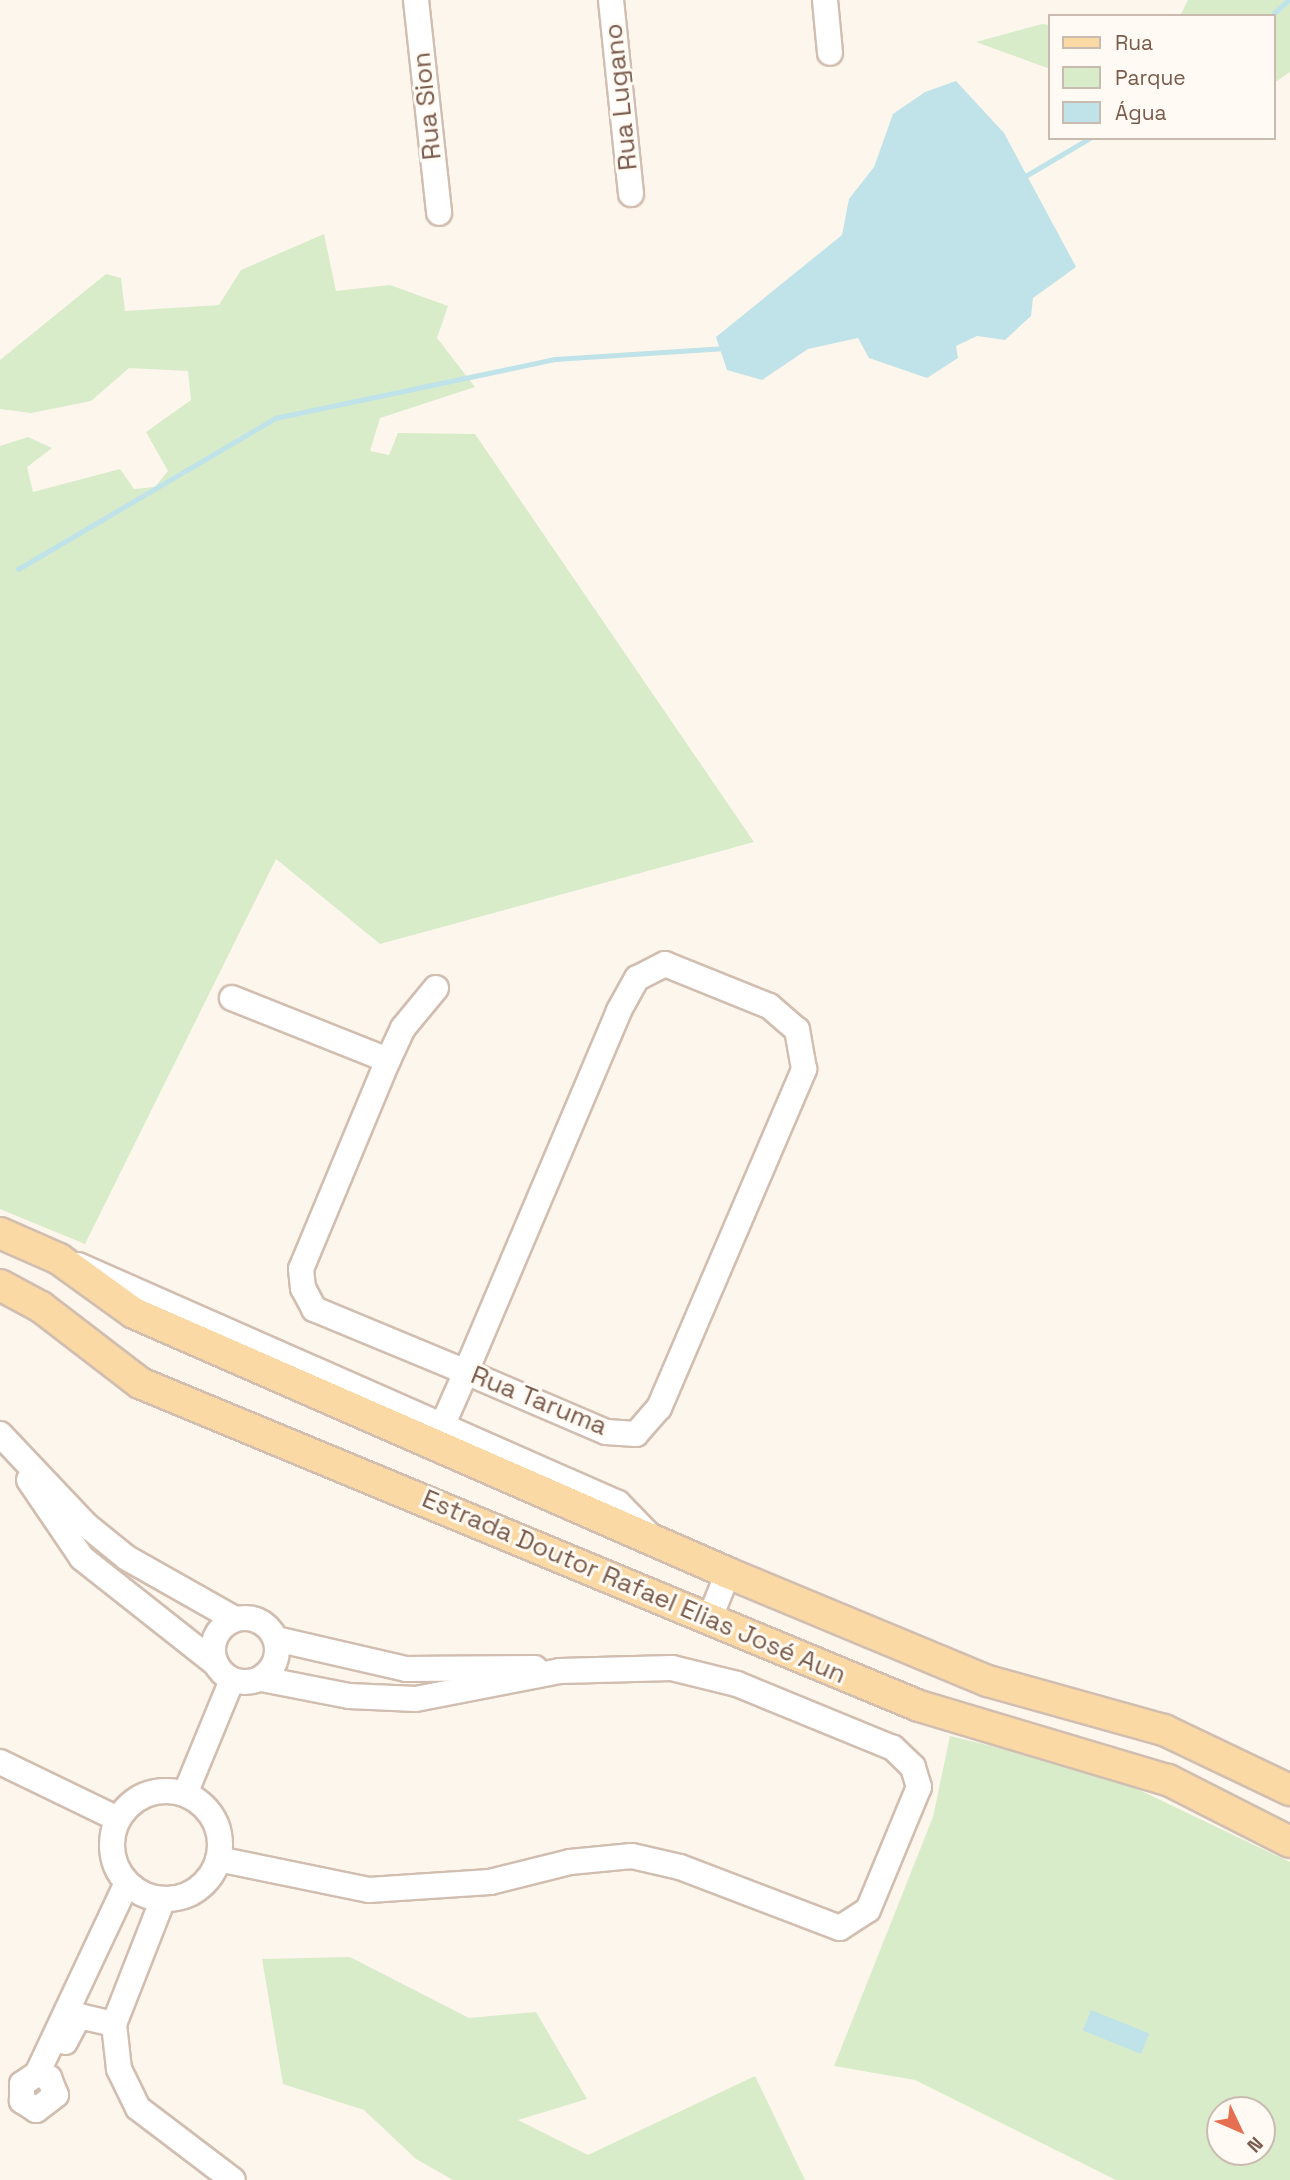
<!DOCTYPE html>
<meta charset="utf-8">
<style>
body{margin:0}
#map{position:relative;width:1290px;height:2180px;overflow:hidden;background:#fdf6ec;font-family:"Space Grotesk",sans-serif}
div>[style]{position:absolute}
.green>*{inset:0;background:#d8ecc9}
.water>*{inset:0;background:#bfe3e8;transform-origin:0 0}
.stream>*{height:5px;margin:-2.5px;padding:0 2.5px;transform-origin:2.5px;border-radius:2.5px;background:#bfe3e8}
.roads{filter:drop-shadow(2px 0 #d1beb0) drop-shadow(-2px 0 #d1beb0) drop-shadow(0 2px #d1beb0) drop-shadow(0 -2px #d1beb0)}
.minor>*{height:24px;margin:-12px;padding:0 12px;transform-origin:12px;border-radius:12px;background:#fff}
.minor>.ring{margin:-12px;padding:0;box-sizing:content-box;background:none;border:24px solid #fff;border-radius:50%}
.major>*{height:30px;margin:-15px;padding:0 15px;transform-origin:15px;border-radius:15px;background:#fbd9a5}
span{translate:-50% -50%;white-space:nowrap;text-align:center;line-height:1.15;-webkit-text-stroke:6px #fffaf3;paint-order:stroke}
.street-label{font-size:26px;color:#7a5c4d}
.legend{position:absolute;left:1048px;top:14px;width:228px;height:126px;box-sizing:border-box;background:#fffaf3;border:2px solid #cabbb1;margin:0;padding:9px 12px;list-style:none;font-size:21px;color:#7a5c4d}
.legend li{display:flex;align-items:center;gap:14px;height:35px}
.legend b{width:35px;border:2px solid #cabbb1}
.north{position:absolute;left:1206px;top:2096px;width:70px;height:70px;box-sizing:border-box;background:#fffaf3;border:2px solid #cabbb1;border-radius:50%;rotate:134deg;font-size:19px;font-weight:700;line-height:28px;text-align:center;color:#7a5c4d}
.north::after{content:'';display:block;margin:auto;width:24px;height:32px;background:#e76f51;clip-path:polygon(50% 0,100% 100%,50% 72%,0 100%)}
</style>
<div id="map">
<div class="green">
<div style="clip-path:polygon(1188px 0,1290px 0,1290px 72px,1274px 83px,1274px 16px,1180px 16px)"></div>
<div style="clip-path:polygon(1050px 25px,1050px 69px,976px 42px,1042px 24px)"></div>
<div style="clip-path:polygon(324px 234px,336px 291px,390px 285px,448px 306px,437px 338px,475px 387px,380px 418px,370px 451px,389px 455px,398px 433px,475px 434px,754px 842px,380px 944px,276px 859px,85px 1244px,0 1209px,0 446px,28px 437px,52px 448px,27px 467px,33px 492px,120px 469px,134px 489px,155px 487px,168px 471px,146px 432px,191px 400px,188px 371px,129px 368px,91px 401px,31px 413px,0 409px,0 360px,106px 274px,121px 278px,125px 311px,219px 305px,241px 270px)"></div>
<div style="clip-path:polygon(evenodd,950px 1736px,1106px 1774px,1290px 1862px,1290px 2180px,1116px 2180px,915px 2080px,834px 2066px,933px 1817px,950px 1736px,1220px 2110px,1262px 2110px,1262px 2152px,1220px 2152px,1220px 2110px)"></div>
<div style="clip-path:polygon(350px 1957px,469px 2018px,536px 2012px,587px 2099px,518px 2120px,588px 2155px,755px 2076px,805px 2180px,453px 2180px,416px 2159px,364px 2110px,283px 2084px,262px 1959px)"></div>
</div>
<div class="water">
<div style="clip-path:polygon(956px 81px,1004px 133px,1076px 267px,1033px 298px,1031px 316px,1005px 340px,977px 336px,956px 346px,958px 358px,927px 378px,869px 358px,858px 338px,808px 349px,762px 380px,727px 370px,716px 337px,842px 235px,849px 199px,874px 167px,893px 114px,925px 92px)"></div>
<div style="left:1091px;top:2010px;width:63px;height:22px;rotate:22deg"></div>
</div>
<div class="stream">
<div style="left:1271px;top:16px;width:23px;rotate:-43deg"></div>
<div style="left:1022px;top:178px;width:79px;rotate:-30.5deg"></div>
<div style="left:18px;top:569px;width:298px;rotate:-30.4deg"></div>
<div style="left:275px;top:418px;width:286px;rotate:-11.9deg"></div>
<div style="left:555px;top:359px;width:171px;rotate:-3.7deg"></div>
</div>
<div class="roads">
<div class="minor">
<div style="left:416px;top:0;width:214px;rotate:83.8deg"></div>
<div style="left:611px;top:0;width:195px;rotate:84.1deg"></div>
<div style="left:825px;top:0;width:53px;rotate:84.6deg"></div>
<div style="left:436px;top:988px;width:52px;rotate:129.5deg"></div>
<div style="left:403px;top:1028px;width:35px;rotate:115deg"></div>
<div style="left:388px;top:1060px;width:226px;rotate:112.6deg"></div>
<div style="left:301px;top:1269px;width:19px;rotate:84deg"></div>
<div style="left:303px;top:1288px;width:24px;rotate:62deg"></div>
<div style="left:314px;top:1309px;width:165px;rotate:22.5deg"></div>
<div style="left:466px;top:1372px;width:152px;rotate:23.2deg"></div>
<div style="left:606px;top:1432px;width:30px;rotate:4deg"></div>
<div style="left:636px;top:1434px;width:35px;rotate:-49deg"></div>
<div style="left:659px;top:1408px;width:369px;rotate:-66.8deg"></div>
<div style="left:804px;top:1069px;width:40px;rotate:-100deg"></div>
<div style="left:797px;top:1030px;width:37px;rotate:-139deg"></div>
<div style="left:769px;top:1006px;width:112px;rotate:-158deg"></div>
<div style="left:665px;top:964px;width:31px;rotate:153deg"></div>
<div style="left:637px;top:978px;width:38px;rotate:119deg"></div>
<div style="left:619px;top:1011px;width:392px;rotate:113deg"></div>
<div style="left:466px;top:1372px;width:57px;rotate:113.9deg"></div>
<div style="left:232px;top:998px;width:168px;rotate:21.7deg"></div>
<div style="left:78px;top:1265px;width:590px;rotate:23.79deg"></div>
<div style="left:618px;top:1503px;width:46px;rotate:45.9deg"></div>
<div style="left:0;top:1434px;width:124px;rotate:46.6deg"></div>
<div style="left:85px;top:1524px;width:54px;rotate:39deg"></div>
<div style="left:127px;top:1558px;width:124px;rotate:29.5deg"></div>
<div style="left:29px;top:1480px;width:94px;rotate:55.8deg"></div>
<div style="left:82px;top:1558px;width:171px;rotate:38.3deg"></div>
<div class="ring" style="left:213px;top:1618px;width:40px;height:40px"></div>
<div style="left:709px;top:1620px;width:51px;rotate:-68deg"></div>
<div style="left:276px;top:1639px;width:133px;rotate:13deg"></div>
<div style="left:406px;top:1669px;width:129px;rotate:-0.4deg"></div>
<div style="left:0;top:1762px;width:131px;rotate:25.8deg"></div>
<div class="ring" style="left:112px;top:1791px;width:84px;height:84px"></div>
<div style="left:185px;top:1794px;width:123px;rotate:-67.6deg"></div>
<div style="left:218px;top:1859px;width:154px;rotate:11.6deg"></div>
<div style="left:369px;top:1890px;width:121px;rotate:-3.8deg"></div>
<div style="left:490px;top:1882px;width:82px;rotate:-14deg"></div>
<div style="left:570px;top:1862px;width:62px;rotate:-5.5deg"></div>
<div style="left:632px;top:1856px;width:49px;rotate:12.9deg"></div>
<div style="left:680px;top:1867px;width:171px;rotate:20.9deg"></div>
<div style="left:840px;top:1928px;width:33px;rotate:-33deg"></div>
<div style="left:868px;top:1910px;width:133px;rotate:-67.5deg"></div>
<div style="left:919px;top:1787px;width:21px;rotate:-107deg"></div>
<div style="left:913px;top:1767px;width:28px;rotate:-136deg"></div>
<div style="left:893px;top:1748px;width:169px;rotate:-157.7deg"></div>
<div style="left:737px;top:1684px;width:67px;rotate:-166.2deg"></div>
<div style="left:672px;top:1668px;width:112px;rotate:178.5deg"></div>
<div style="left:560px;top:1671px;width:147px;rotate:169deg"></div>
<div style="left:416px;top:1699px;width:67px;rotate:-177.4deg"></div>
<div style="left:349px;top:1696px;width:89px;rotate:-168.9deg"></div>
<div style="left:163px;top:1899px;width:134px;rotate:111.4deg"></div>
<div style="left:114px;top:2024px;width:45px;rotate:83.7deg"></div>
<div style="left:119px;top:2069px;width:43px;rotate:64deg"></div>
<div style="left:138px;top:2108px;width:119px;rotate:37.2deg"></div>
<div style="left:65px;top:2042px;width:30px;rotate:-62deg"></div>
<div style="left:79px;top:2016px;width:36px;rotate:13deg"></div>
<div style="left:37px;top:2074px;width:13px;rotate:18deg"></div>
<div style="left:49px;top:2078px;width:18px;rotate:68deg"></div>
<div style="left:56px;top:2095px;width:25px;rotate:143deg"></div>
<div style="left:36px;top:2110px;width:17px;rotate:-147deg"></div>
<div style="left:22px;top:2101px;width:17px;rotate:-90deg"></div>
<div style="left:22px;top:2084px;width:18px;rotate:-34deg"></div>
<div style="left:37px;top:2074px;width:211px;rotate:-64.8deg"></div>
</div>
<div class="major">
<div style="left:0;top:1233px;width:64px;rotate:23.8deg"></div>
<div style="left:59px;top:1259px;width:92px;rotate:35.8deg"></div>
<div style="left:134px;top:1313px;width:648px;rotate:23.64deg"></div>
<div style="left:728px;top:1573px;width:282px;rotate:22.6deg"></div>
<div style="left:988px;top:1681px;width:183px;rotate:15.6deg"></div>
<div style="left:1164px;top:1730px;width:140px;rotate:25.5deg"></div>
<div style="left:0;top:1285px;width:47px;rotate:28.2deg"></div>
<div style="left:41px;top:1307px;width:125px;rotate:37.5deg"></div>
<div style="left:140px;top:1383px;width:843px;rotate:22.52deg"></div>
<div style="left:919px;top:1706px;width:260px;rotate:16.6deg"></div>
<div style="left:1168px;top:1780px;width:137px;rotate:26.9deg"></div>
</div>
</div>
<div class="street-label">
<span style="left:621px;top:97px;rotate:-96deg">Rua Lugano</span>
<span style="left:427px;top:106px;rotate:-96deg">Rua Sion</span>
<span style="left:539px;top:1401px;rotate:22deg">Rua Taruma</span>
<span style="left:634px;top:1587px;rotate:23deg">Estrada Doutor Rafael Elias José Aun</span>
</div>
<ul class="legend">
<li><b style="height:9px;background:#fbd9a5"></b>Rua</li>
<li><b style="height:19px;background:#d8ecc9"></b>Parque</li>
<li><b style="height:19px;background:#bfe3e8"></b>Água</li>
</ul>
<div class="north">N</div>
</div>
